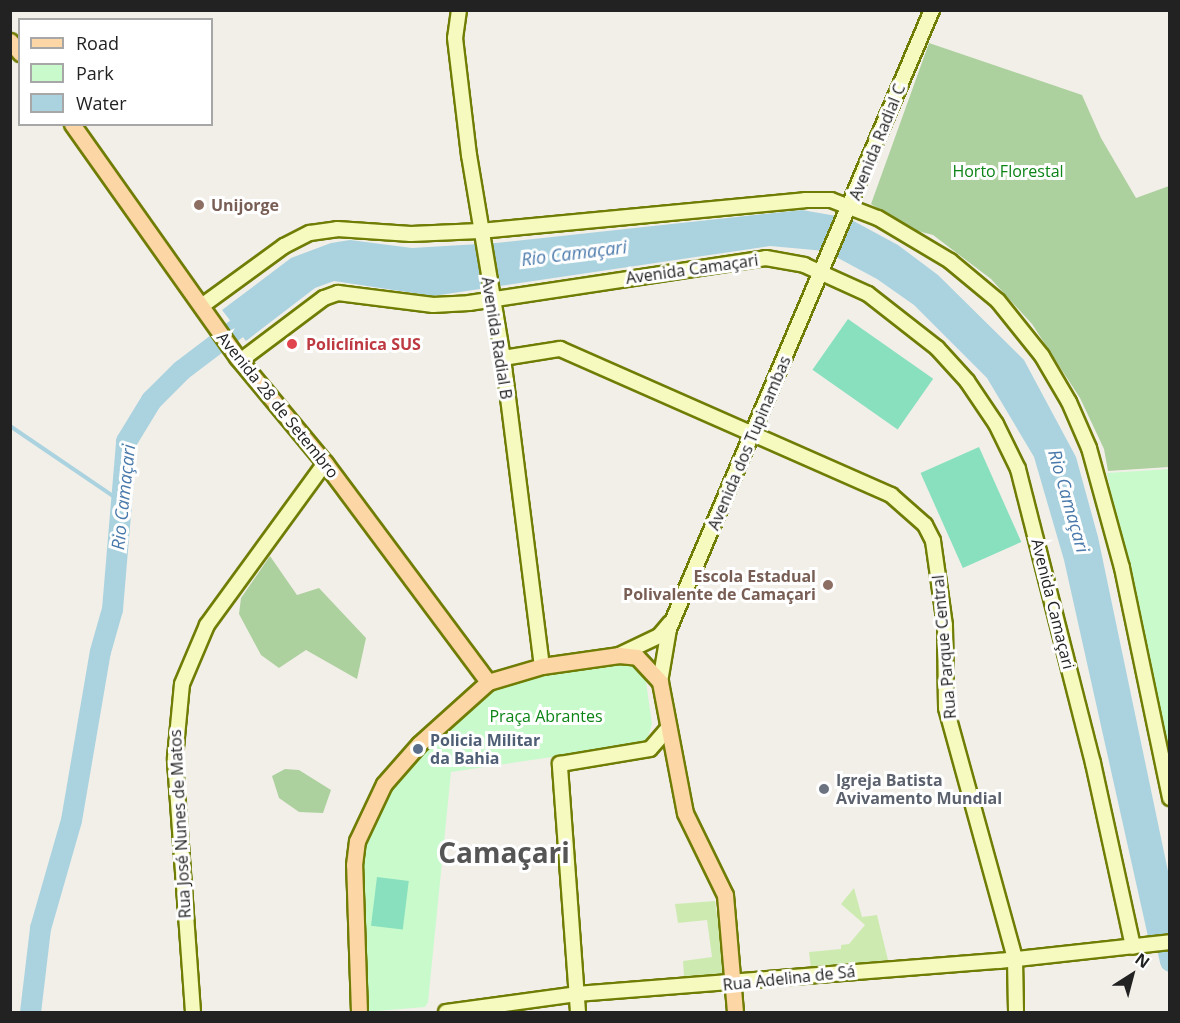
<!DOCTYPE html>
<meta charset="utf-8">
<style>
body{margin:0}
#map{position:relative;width:1180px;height:1023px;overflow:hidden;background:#f2efe9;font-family:"Open Sans",sans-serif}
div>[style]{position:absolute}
.grass>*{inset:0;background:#cdebb0}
.forest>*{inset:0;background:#add19e}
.park>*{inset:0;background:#c8facc}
.pitch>*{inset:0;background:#88e0be;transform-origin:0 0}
.water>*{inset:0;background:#aad3df}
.stream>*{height:4px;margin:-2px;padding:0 2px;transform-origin:2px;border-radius:2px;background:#aad3df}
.river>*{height:21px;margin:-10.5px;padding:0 10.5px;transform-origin:10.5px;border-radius:10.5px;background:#aad3df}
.roads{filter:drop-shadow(2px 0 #707d05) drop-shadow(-2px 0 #707d05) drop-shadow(0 2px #707d05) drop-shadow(0 -2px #707d05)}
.secondary>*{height:14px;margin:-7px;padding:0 7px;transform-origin:7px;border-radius:7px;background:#f7fabf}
.primary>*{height:15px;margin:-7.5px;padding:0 7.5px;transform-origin:7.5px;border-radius:7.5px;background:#fcd6a4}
.dots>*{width:16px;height:16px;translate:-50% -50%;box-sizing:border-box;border:3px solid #fff;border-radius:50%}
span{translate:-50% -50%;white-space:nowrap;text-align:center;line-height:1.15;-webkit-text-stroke:6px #fff;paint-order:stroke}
.street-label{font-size:16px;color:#222}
.park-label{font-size:16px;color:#0c8416}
.education-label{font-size:16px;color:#785e54;font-weight:700}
.left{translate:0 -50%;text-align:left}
.right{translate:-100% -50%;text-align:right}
.health-label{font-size:16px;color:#be3a42;font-weight:700}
.service-label{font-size:16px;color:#4e5e75;font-weight:700}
.worship-label{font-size:16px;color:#5b616d;font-weight:700}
.water-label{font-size:18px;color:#4a7aab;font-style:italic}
.town-label{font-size:28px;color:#555;font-weight:700}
.frame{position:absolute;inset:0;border:12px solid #222;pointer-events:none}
.legend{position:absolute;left:18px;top:18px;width:195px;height:108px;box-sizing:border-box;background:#fff;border:2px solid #a7a7a7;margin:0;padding:8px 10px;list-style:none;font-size:18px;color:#222}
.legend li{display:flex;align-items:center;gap:12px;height:30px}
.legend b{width:30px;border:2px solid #a7a7a7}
.north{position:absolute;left:1102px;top:945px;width:60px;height:60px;-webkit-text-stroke:4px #fff;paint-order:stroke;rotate:36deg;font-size:16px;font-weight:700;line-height:24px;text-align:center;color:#222}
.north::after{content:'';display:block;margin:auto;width:21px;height:27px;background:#222;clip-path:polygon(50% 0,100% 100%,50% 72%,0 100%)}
</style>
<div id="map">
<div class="grass">
<div style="clip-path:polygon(854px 888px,862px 917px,877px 915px,888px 960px,811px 968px,809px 952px,841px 949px,841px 945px,849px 944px,865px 925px,841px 904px)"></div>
<div style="clip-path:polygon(715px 901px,725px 973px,684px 977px,683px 961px,712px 957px,707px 920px,678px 923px,675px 904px)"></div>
</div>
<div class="forest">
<div style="clip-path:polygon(929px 43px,1082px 95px,1101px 138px,1136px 198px,1169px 186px,1169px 467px,1108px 471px,1104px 449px,1080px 398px,1032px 324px,991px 279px,933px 235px,914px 230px,871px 204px)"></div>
<div style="clip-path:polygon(270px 556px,297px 595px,319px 588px,366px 638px,357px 679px,306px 650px,279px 668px,261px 655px,239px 614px,241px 598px)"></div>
<div style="clip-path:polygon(285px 769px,299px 770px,331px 790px,323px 813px,299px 812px,279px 798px,272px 776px)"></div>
</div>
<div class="park">
<div style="clip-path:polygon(1169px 469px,1169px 785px,1107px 473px)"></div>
<div style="clip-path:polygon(627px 663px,645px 675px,652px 724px,646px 743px,451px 772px,428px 1002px,425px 1007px,364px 1012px,360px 857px,372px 818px,390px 788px,409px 764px,500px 686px,538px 674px)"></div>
</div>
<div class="pitch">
<div style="left:848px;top:319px;width:104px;height:62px;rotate:35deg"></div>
<div style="left:979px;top:447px;width:104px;height:64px;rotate:66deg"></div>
<div style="left:377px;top:877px;width:32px;height:49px;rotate:7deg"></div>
</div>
<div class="water">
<div style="clip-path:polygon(802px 210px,848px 218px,898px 245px,938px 275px,1024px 360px,1076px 457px,1098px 537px,1169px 876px,1169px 936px,1149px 941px,1064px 560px,1034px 457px,987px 378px,914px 305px,877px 279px,825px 251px,770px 246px,433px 296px,334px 281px,315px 288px,246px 341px,222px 310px,291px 258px,331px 243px,350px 240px,412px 248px,496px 243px)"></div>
</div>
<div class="stream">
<div style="left:10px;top:426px;width:135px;rotate:34.2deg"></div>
</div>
<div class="river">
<div style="left:1161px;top:921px;width:41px;rotate:77.3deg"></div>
<div style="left:30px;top:1012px;width:85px;rotate:-83.2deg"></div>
<div style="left:40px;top:928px;width:112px;rotate:-74deg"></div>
<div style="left:71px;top:820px;width:171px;rotate:-80.3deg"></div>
<div style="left:100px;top:651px;width:44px;rotate:-74.1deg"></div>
<div style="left:112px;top:609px;width:169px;rotate:-85.2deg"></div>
<div style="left:126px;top:441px;width:48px;rotate:-58.6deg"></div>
<div style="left:151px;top:400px;width:42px;rotate:-45deg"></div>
<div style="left:181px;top:370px;width:98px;rotate:-37.1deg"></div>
</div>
<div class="roads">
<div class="secondary">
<div style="left:459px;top:10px;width:28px;rotate:98deg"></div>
<div style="left:455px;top:38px;width:118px;rotate:83.2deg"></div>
<div style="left:469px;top:155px;width:206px;rotate:80.5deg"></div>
<div style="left:503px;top:358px;width:310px;rotate:82.8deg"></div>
<div style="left:203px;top:305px;width:100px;rotate:-36.1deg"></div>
<div style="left:284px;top:246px;width:29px;rotate:-27deg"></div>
<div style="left:310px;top:233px;width:27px;rotate:-8deg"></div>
<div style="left:337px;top:229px;width:74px;rotate:3.9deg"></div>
<div style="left:411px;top:234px;width:69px;rotate:-2.5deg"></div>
<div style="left:480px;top:231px;width:326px;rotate:-5.4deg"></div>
<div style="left:805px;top:200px;width:26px"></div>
<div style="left:831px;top:200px;width:50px;rotate:21deg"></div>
<div style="left:878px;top:218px;width:84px;rotate:30.8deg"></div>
<div style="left:950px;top:261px;width:62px;rotate:39.8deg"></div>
<div style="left:998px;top:301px;width:70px;rotate:51.3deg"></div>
<div style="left:1042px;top:356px;width:53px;rotate:59.6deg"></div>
<div style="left:1069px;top:402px;width:50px;rotate:66.5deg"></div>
<div style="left:1089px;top:448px;width:124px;rotate:74.6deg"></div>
<div style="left:1122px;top:568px;width:235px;rotate:78.2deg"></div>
<div style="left:503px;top:358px;width:58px;rotate:-9deg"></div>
<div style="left:560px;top:349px;width:362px;rotate:23.8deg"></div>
<div style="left:891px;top:495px;width:45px;rotate:41.4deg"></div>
<div style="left:925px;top:525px;width:18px;rotate:63deg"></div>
<div style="left:933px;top:541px;width:85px;rotate:81.9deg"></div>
<div style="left:945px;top:625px;width:83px;rotate:89.3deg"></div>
<div style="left:946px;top:708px;width:260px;rotate:74.6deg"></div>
<div style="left:1015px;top:959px;width:53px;rotate:88.9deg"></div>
<div style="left:240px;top:361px;width:105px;rotate:-36.9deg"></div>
<div style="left:324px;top:298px;width:15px;rotate:-20deg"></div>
<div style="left:338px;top:293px;width:96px;rotate:7.2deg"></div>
<div style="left:433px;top:305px;width:36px;rotate:-3deg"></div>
<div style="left:469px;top:303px;width:300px;rotate:-8.6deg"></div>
<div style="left:766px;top:258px;width:39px;rotate:10deg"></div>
<div style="left:804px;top:265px;width:70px;rotate:24.4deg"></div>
<div style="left:868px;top:294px;width:88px;rotate:38deg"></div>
<div style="left:937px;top:348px;width:45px;rotate:47.7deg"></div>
<div style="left:967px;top:381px;width:52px;rotate:56deg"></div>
<div style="left:996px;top:424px;width:50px;rotate:63.9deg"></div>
<div style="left:1018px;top:469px;width:303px;rotate:75.7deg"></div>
<div style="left:1093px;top:763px;width:188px;rotate:77.7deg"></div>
<div style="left:619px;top:655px;width:44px;rotate:-25.4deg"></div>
<div style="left:659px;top:636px;width:17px;rotate:-50deg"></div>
<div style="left:660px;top:682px;width:54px;rotate:-80.4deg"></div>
<div style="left:669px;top:629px;width:673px;rotate:-66.98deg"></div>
<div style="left:193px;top:1012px;width:255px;rotate:-94.1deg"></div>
<div style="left:175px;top:758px;width:74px;rotate:-84.6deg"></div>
<div style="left:182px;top:684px;width:64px;rotate:-67deg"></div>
<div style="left:207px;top:625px;width:200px;rotate:-53.9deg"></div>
<div style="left:446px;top:1012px;width:132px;rotate:-7.8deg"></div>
<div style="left:577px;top:994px;width:423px;rotate:-4.5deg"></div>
<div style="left:999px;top:961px;width:172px;rotate:-6.3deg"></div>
<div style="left:578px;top:1012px;width:249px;rotate:-94.2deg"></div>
<div style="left:560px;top:764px;width:91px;rotate:-9.5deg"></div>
<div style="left:650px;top:749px;width:29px;rotate:-49deg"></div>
</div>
<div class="primary">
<div style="left:10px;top:41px;width:16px;rotate:50deg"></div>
<div style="left:72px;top:124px;width:286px;rotate:54.7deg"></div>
<div style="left:237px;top:357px;width:138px;rotate:50.3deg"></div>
<div style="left:325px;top:463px;width:273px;rotate:53.3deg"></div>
<div style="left:359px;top:1012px;width:147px;rotate:-91.9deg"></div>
<div style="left:354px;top:865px;width:24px;rotate:-83deg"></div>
<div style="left:357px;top:841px;width:63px;rotate:-64.7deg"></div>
<div style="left:384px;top:784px;width:53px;rotate:-48.8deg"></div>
<div style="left:419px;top:744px;width:93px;rotate:-41.9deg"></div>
<div style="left:488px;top:682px;width:56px;rotate:-16.5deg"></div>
<div style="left:542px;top:666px;width:78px;rotate:-8.1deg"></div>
<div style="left:619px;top:655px;width:18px;rotate:6deg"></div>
<div style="left:637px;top:657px;width:34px;rotate:47deg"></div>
<div style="left:660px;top:682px;width:133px;rotate:79.2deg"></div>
<div style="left:685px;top:813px;width:91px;rotate:64deg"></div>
<div style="left:725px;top:895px;width:117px;rotate:85.1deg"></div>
</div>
</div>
<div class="dots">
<div style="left:199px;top:205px;background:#8d6e63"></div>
<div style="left:292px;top:344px;background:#e0444e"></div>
<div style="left:828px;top:585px;background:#8d6e63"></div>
<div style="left:418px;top:749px;background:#5c6f8a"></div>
<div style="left:824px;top:789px;background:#6b7280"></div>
</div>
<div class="street-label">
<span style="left:877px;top:142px;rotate:-68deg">Avenida Radial C</span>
<span style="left:692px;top:269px;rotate:-8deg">Avenida Camaçari</span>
<span style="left:497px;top:338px;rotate:81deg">Avenida Radial B</span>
<span style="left:278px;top:405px;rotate:51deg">Avenida 28 de Setembro</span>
<span style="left:749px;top:443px;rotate:-67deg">Avenida dos Tupinambas</span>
<span style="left:1053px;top:604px;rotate:76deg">Avenida Camaçari</span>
<span style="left:944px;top:647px;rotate:-95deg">Rua Parque Central</span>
<span style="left:180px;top:824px;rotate:-93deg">Rua José Nunes de Matos</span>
<span style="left:789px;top:978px;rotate:-6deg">Rua Adelina de Sá</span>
</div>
<div class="park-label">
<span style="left:1008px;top:171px">Horto Florestal</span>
<span style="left:546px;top:716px">Praça Abrantes</span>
</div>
<div class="education-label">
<span class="left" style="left:211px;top:205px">Unijorge</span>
<span class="right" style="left:816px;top:585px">Escola Estadual<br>Polivalente de Camaçari</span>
</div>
<div class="health-label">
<span class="left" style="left:306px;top:344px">Policlínica SUS</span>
</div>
<div class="service-label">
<span class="left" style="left:430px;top:749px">Policia Militar<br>da Bahia</span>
</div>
<div class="worship-label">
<span class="left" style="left:836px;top:789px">Igreja Batista<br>Avivamento Mundial</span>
</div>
<div class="water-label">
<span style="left:574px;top:253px;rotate:-7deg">Rio Camaçari</span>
<span style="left:123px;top:497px;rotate:-84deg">Rio Camaçari</span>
<span style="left:1069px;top:501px;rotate:74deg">Rio Camaçari</span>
</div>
<div class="town-label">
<span style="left:504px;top:852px">Camaçari</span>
</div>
<div class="frame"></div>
<ul class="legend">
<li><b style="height:8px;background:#fcd6a4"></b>Road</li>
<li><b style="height:16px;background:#c8facc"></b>Park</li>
<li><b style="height:16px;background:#aad3df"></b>Water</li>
</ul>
<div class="north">N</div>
</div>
